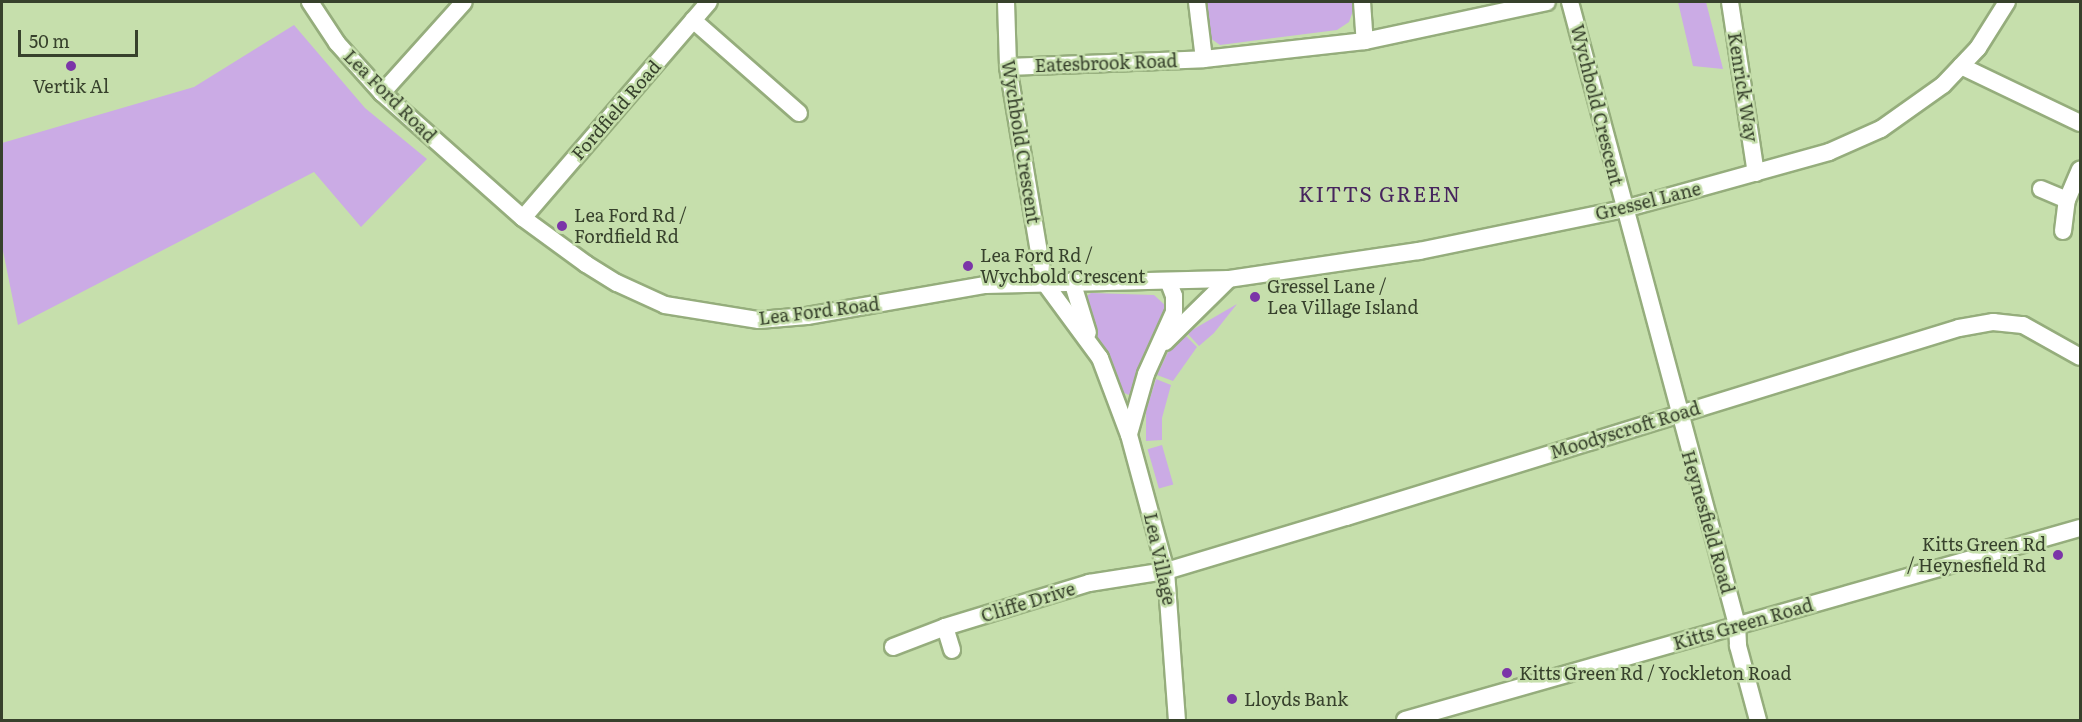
<!DOCTYPE html>
<style>
body{margin:0}
#map{position:relative;width:2082px;height:722px;overflow:hidden;background:#c6dfac;font-family:Literata,serif}
div>[style]{position:absolute}
.green>*{inset:0;background:#cbabe5;transform-origin:0 0}
.roads{filter:drop-shadow(2px 0 #95ad7c) drop-shadow(-2px 0 #95ad7c) drop-shadow(0 2px #95ad7c) drop-shadow(0 -2px #95ad7c)}
.minor>*{height:16px;margin:-8px;padding:0 8px;transform-origin:8px;border-radius:8px;background:#fff}
.dots>*{width:16px;height:16px;translate:-50% -50%;box-sizing:border-box;border:3px solid #c6dfac;border-radius:50%}
span{translate:-50% -50%;white-space:nowrap;text-align:center;line-height:1.15;-webkit-text-stroke:5px #c6dfac;paint-order:stroke}
.street-label{font-size:18px;color:#37412c}
.poi-label{font-size:18px;color:#37412c}
.left{translate:0 -50%;text-align:left}
.right{translate:-100% -50%;text-align:right}
.quarter-label{font-size:21px;color:#47265e;letter-spacing:1.5px}
.frame{position:absolute;inset:0;border:3px solid #37412c;pointer-events:none}
.scale{position:absolute;left:18px;top:30px;width:120px;height:27px;box-sizing:border-box;border:3px solid #37412c;border-top:0;padding-left:8px;font-size:18px;line-height:21px;white-space:nowrap;color:#37412c;-webkit-text-stroke:4px #c6dfac;paint-order:stroke}
</style>
<div id="map">
<div class="green">
<div style="clip-path:polygon(1204px 2px,1354px 2px,1354px 8px,1349px 22px,1337px 30px,1220px 45px,1210px 38px)"></div>
<div style="clip-path:polygon(1678px 2px,1706px 2px,1723px 69px,1693px 66px)"></div>
<div style="clip-path:polygon(294px 25px,365px 108px,427px 159px,361px 227px,314px 172px,18px 325px,2px 246px,2px 143px,194px 87px)"></div>
<div style="clip-path:polygon(1091px 293px,1154px 295px,1167px 307px,1129px 395px,1122px 392px,1090px 328px,1084px 298px)"></div>
<div style="clip-path:polygon(1237px 304px,1214px 333px,1199px 346px,1187px 333px)"></div>
<div style="clip-path:polygon(1184px 334px,1197px 347px,1173px 381px,1157px 375px,1169px 350px)"></div>
<div style="clip-path:polygon(1156px 379px,1171px 385px,1162px 418px,1162px 440px,1146px 441px,1146px 411px)"></div>
<div style="left:1162px;top:445px;width:41px;height:15px;rotate:74deg"></div>
</div>
<div class="roads">
<div class="minor">
<div style="left:310px;top:2px;width:49px;rotate:56.6deg"></div>
<div style="left:337px;top:43px;width:67px;rotate:48deg"></div>
<div style="left:382px;top:93px;width:188px;rotate:41.6deg"></div>
<div style="left:523px;top:218px;width:78px;rotate:36.1deg"></div>
<div style="left:586px;top:264px;width:36px;rotate:32deg"></div>
<div style="left:617px;top:283px;width:53px;rotate:24.6deg"></div>
<div style="left:665px;top:305px;width:95px;rotate:9.1deg"></div>
<div style="left:759px;top:320px;width:48px;rotate:-4.8deg"></div>
<div style="left:807px;top:316px;width:181px;rotate:-9.9deg"></div>
<div style="left:985px;top:285px;width:244px;rotate:-1.4deg"></div>
<div style="left:1229px;top:279px;width:192px;rotate:-8.4deg"></div>
<div style="left:1419px;top:251px;width:209px;rotate:-11.6deg"></div>
<div style="left:1624px;top:209px;width:213px;rotate:-15.5deg"></div>
<div style="left:1829px;top:152px;width:57px;rotate:-23.9deg"></div>
<div style="left:1881px;top:129px;width:76px;rotate:-35.4deg"></div>
<div style="left:1943px;top:85px;width:51px;rotate:-46.6deg"></div>
<div style="left:1978px;top:48px;width:54px;rotate:-57.8deg"></div>
<div style="left:1006px;top:2px;width:65px;rotate:88.2deg"></div>
<div style="left:1008px;top:67px;width:218px;rotate:80.5deg"></div>
<div style="left:1044px;top:282px;width:94px;rotate:53.6deg"></div>
<div style="left:1100px;top:358px;width:82px;rotate:69.4deg"></div>
<div style="left:1129px;top:435px;width:141px;rotate:74.8deg"></div>
<div style="left:1166px;top:571px;width:149px;rotate:85.8deg"></div>
<div style="left:1197px;top:2px;width:57px;rotate:83deg"></div>
<div style="left:1362px;top:2px;width:39px;rotate:86deg"></div>
<div style="left:1570px;top:2px;width:645px;rotate:74.99deg"></div>
<div style="left:1737px;top:625px;width:21px;rotate:87deg"></div>
<div style="left:1738px;top:646px;width:77px;rotate:74.9deg"></div>
<div style="left:1730px;top:2px;width:173px;rotate:81.4deg"></div>
<div style="left:693px;top:20px;width:141px;rotate:41.3deg"></div>
<div style="left:1961px;top:66px;width:132px;rotate:25.6deg"></div>
<div style="left:1008px;top:67px;width:196px;rotate:-2.3deg"></div>
<div style="left:1204px;top:59px;width:162px;rotate:-6.4deg"></div>
<div style="left:1365px;top:41px;width:186px;rotate:-12.1deg"></div>
<div style="left:382px;top:93px;width:122px;rotate:-48deg"></div>
<div style="left:2041px;top:189px;width:28px;rotate:23deg"></div>
<div style="left:523px;top:218px;width:285px;rotate:-49.3deg"></div>
<div style="left:2063px;top:231px;width:31px;rotate:-83deg"></div>
<div style="left:2067px;top:200px;width:33px;rotate:-67deg"></div>
<div style="left:1072px;top:281px;width:54px;rotate:72.9deg"></div>
<div style="left:1165px;top:342px;width:90px;rotate:-44.5deg"></div>
<div style="left:1129px;top:434px;width:62px;rotate:-74.2deg"></div>
<div style="left:1146px;top:374px;width:68px;rotate:-65.7deg"></div>
<div style="left:1174px;top:312px;width:16px;rotate:-90deg"></div>
<div style="left:1174px;top:296px;width:14px;rotate:-111deg"></div>
<div style="left:945px;top:627px;width:24px;rotate:73deg"></div>
<div style="left:893px;top:647px;width:56px;rotate:-21deg"></div>
<div style="left:945px;top:627px;width:151px;rotate:-17deg"></div>
<div style="left:1089px;top:583px;width:78px;rotate:-8.9deg"></div>
<div style="left:1166px;top:571px;width:188px;rotate:-16.7deg"></div>
<div style="left:1346px;top:517px;width:641px;rotate:-17.14deg"></div>
<div style="left:1959px;top:328px;width:35px;rotate:-10deg"></div>
<div style="left:1993px;top:322px;width:30px;rotate:6deg"></div>
<div style="left:2023px;top:325px;width:65px;rotate:29.3deg"></div>
<div style="left:1405px;top:720px;width:702px;rotate:-15.88deg"></div>
</div>
</div>
<div class="dots">
<div style="left:71px;top:66px;background:#7b35a8"></div>
<div style="left:562px;top:226px;background:#7b35a8"></div>
<div style="left:968px;top:266px;background:#7b35a8"></div>
<div style="left:1255px;top:297px;background:#7b35a8"></div>
<div style="left:2058px;top:555px;background:#7b35a8"></div>
<div style="left:1507px;top:673px;background:#7b35a8"></div>
<div style="left:1232px;top:699px;background:#7b35a8"></div>
</div>
<div class="street-label">
<span style="left:1106px;top:63px;rotate:-2deg">Eatesbrook Road</span>
<span style="left:1743px;top:87px;rotate:81deg">Kenrick Way</span>
<span style="left:390px;top:96px;rotate:45deg">Lea Ford Road</span>
<span style="left:1597px;top:105px;rotate:76deg">Wychbold Crescent</span>
<span style="left:616px;top:110px;rotate:-49deg">Fordfield Road</span>
<span style="left:1021px;top:142px;rotate:81deg">Wychbold Crescent</span>
<span style="left:1648px;top:201px;rotate:-14deg">Gressel Lane</span>
<span style="left:819px;top:311px;rotate:-7deg">Lea Ford Road</span>
<span style="left:1625px;top:430px;rotate:-17deg">Moodyscroft Road</span>
<span style="left:1708px;top:522px;rotate:74deg">Heynesfield Road</span>
<span style="left:1160px;top:559px;rotate:78deg">Lea Village</span>
<span style="left:1028px;top:602px;rotate:-17deg">Cliffe Drive</span>
<span style="left:1743px;top:624px;rotate:-16deg">Kitts Green Road</span>
</div>
<div class="poi-label">
<span style="left:71px;top:86px">Vertik Al</span>
<span class="left" style="left:574px;top:226px">Lea Ford Rd /<br>Fordfield Rd</span>
<span class="left" style="left:980px;top:266px">Lea Ford Rd /<br>Wychbold Crescent</span>
<span class="left" style="left:1267px;top:297px">Gressel Lane /<br>Lea Village Island</span>
<span class="right" style="left:2046px;top:555px">Kitts Green Rd<br>/ Heynesfield Rd</span>
<span class="left" style="left:1519px;top:673px">Kitts Green Rd / Yockleton Road</span>
<span class="left" style="left:1244px;top:699px">Lloyds Bank</span>
</div>
<div class="quarter-label">
<span style="left:1380px;top:193px">KITTS GREEN</span>
</div>
<div class="frame"></div>
<div class="scale">50 m</div>
</div>
